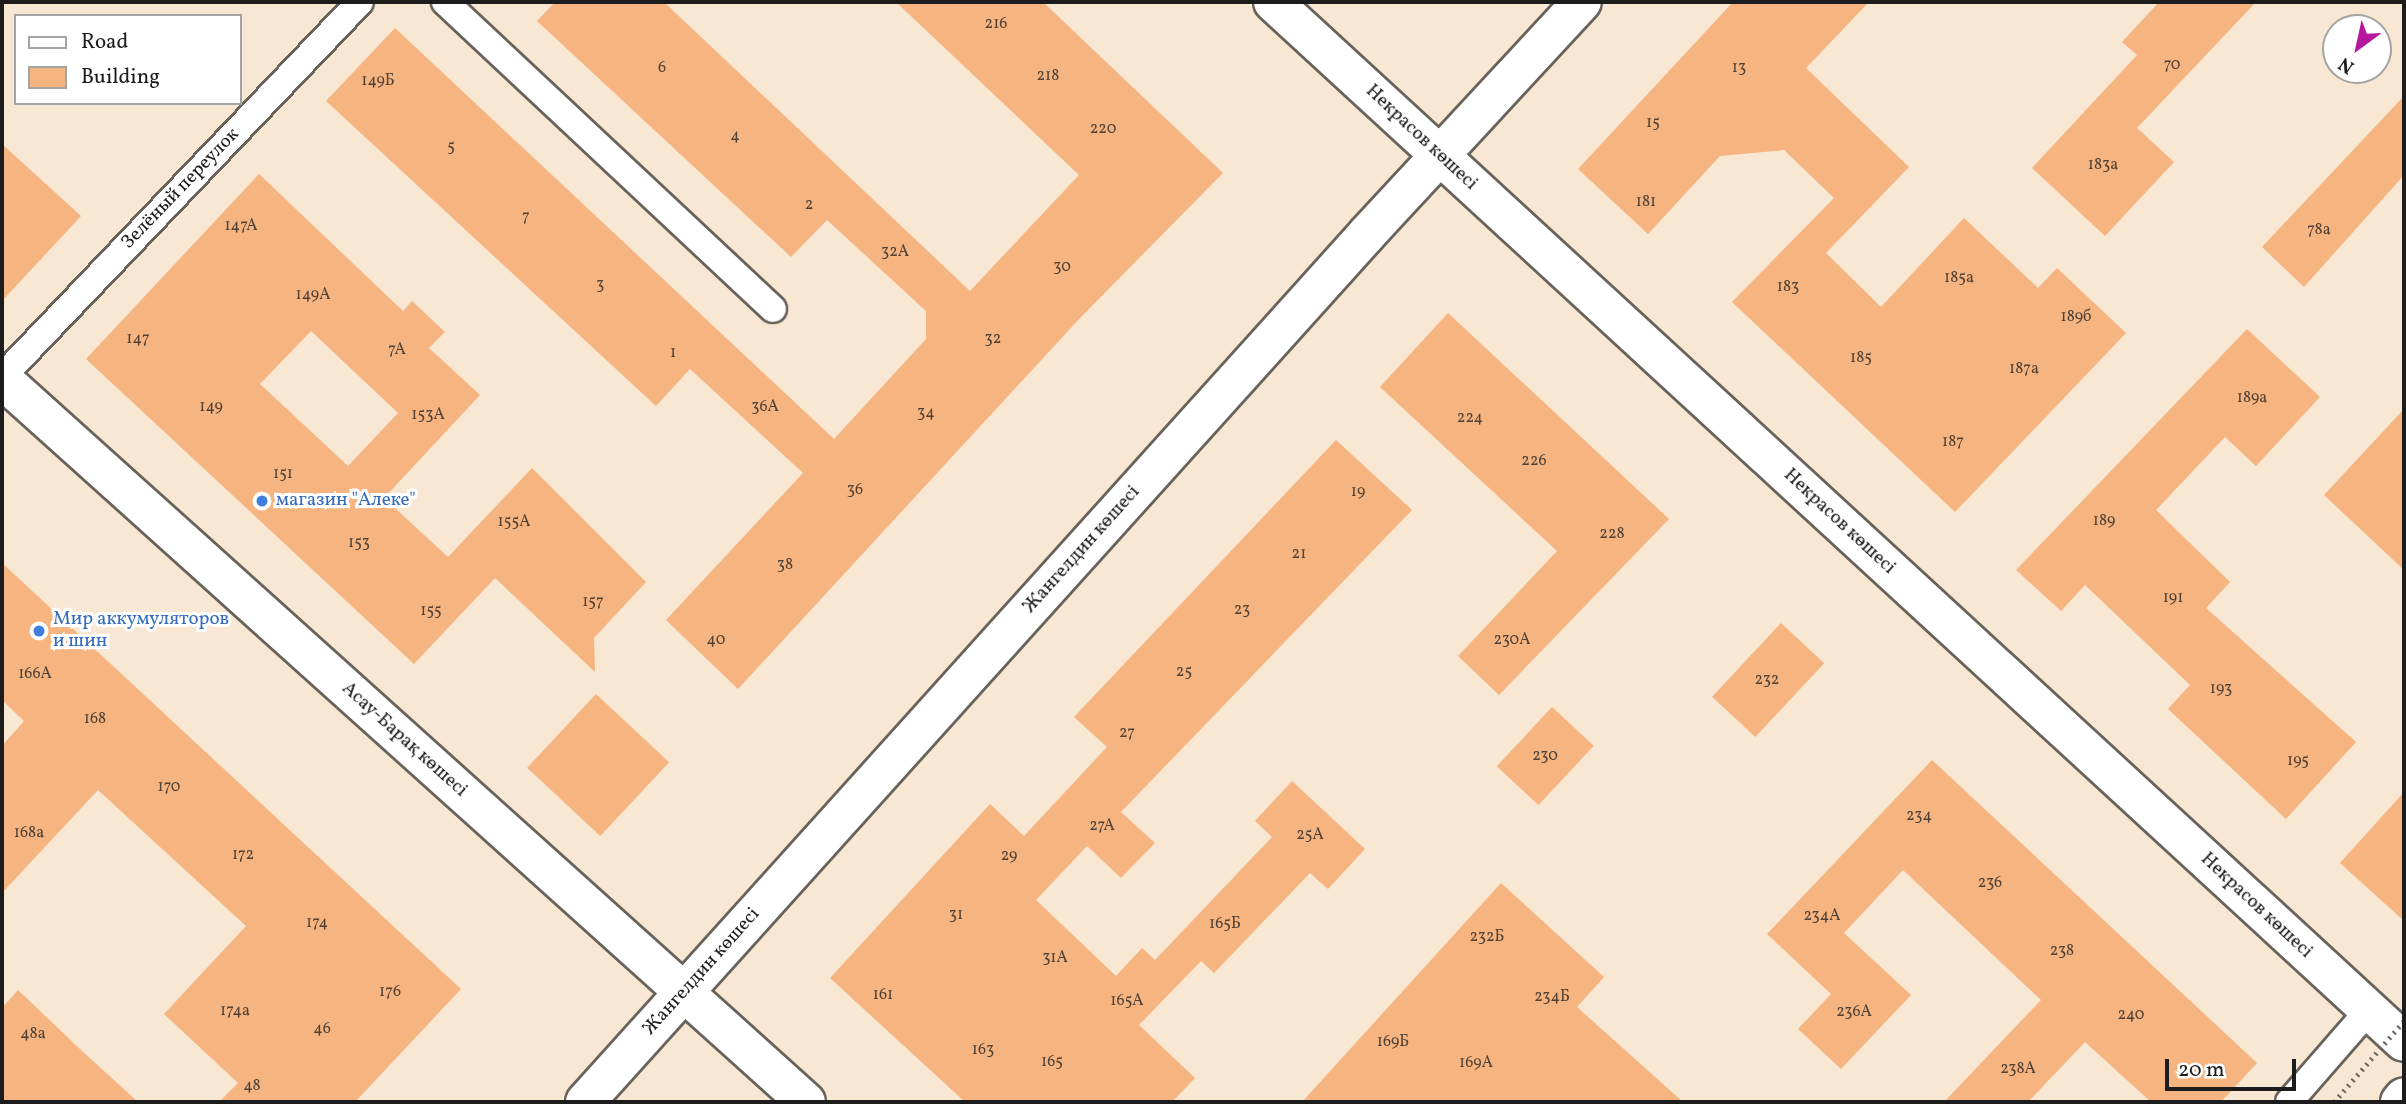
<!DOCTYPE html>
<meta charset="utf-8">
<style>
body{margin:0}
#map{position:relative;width:2406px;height:1104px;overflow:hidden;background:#f7e7d3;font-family:Vollkorn,serif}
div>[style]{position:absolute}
.building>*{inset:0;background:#f5b480;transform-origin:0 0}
.roads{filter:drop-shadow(2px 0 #69635c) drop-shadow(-2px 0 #69635c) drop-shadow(0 2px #69635c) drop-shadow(0 -2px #69635c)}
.service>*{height:26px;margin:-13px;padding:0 13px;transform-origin:13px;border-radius:13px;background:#fff}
.minor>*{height:38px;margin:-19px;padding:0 19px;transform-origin:19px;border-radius:19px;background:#fff}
.tertiary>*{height:38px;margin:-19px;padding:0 19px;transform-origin:19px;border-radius:19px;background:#fff}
.secondary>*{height:38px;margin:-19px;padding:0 19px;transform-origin:19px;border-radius:19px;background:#fff}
.path-bridge>*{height:4.5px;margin-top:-2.25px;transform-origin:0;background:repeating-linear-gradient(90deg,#69635c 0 2px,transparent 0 7px)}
.dots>*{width:19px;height:19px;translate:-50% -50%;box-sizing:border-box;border:4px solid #fff;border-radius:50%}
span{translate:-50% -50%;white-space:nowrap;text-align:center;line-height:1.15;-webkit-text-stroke:6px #fff;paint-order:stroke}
.number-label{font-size:16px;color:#524235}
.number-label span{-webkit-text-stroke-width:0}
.street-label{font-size:19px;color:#1c1c1c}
.shop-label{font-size:19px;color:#366cbe}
.left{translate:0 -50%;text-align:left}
.frame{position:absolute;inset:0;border:4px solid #1c1c1c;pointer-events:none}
.legend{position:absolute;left:14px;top:14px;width:228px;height:91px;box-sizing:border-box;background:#fff;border:2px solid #a4a4a4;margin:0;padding:9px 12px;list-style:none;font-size:21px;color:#1c1c1c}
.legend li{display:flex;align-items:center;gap:14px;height:35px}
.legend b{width:35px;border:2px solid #a4a4a4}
.north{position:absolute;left:2322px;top:14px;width:70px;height:70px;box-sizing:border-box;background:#fff;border:2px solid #a4a4a4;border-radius:50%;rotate:213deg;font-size:19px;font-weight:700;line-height:28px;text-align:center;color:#1c1c1c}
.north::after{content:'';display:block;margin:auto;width:24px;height:32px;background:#b5179e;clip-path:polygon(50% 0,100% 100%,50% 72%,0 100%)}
.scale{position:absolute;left:2165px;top:1059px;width:131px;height:32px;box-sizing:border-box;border:4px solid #1c1c1c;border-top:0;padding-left:9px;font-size:21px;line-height:24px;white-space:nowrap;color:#1c1c1c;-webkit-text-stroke:5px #fff;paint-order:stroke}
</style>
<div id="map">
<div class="building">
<div style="clip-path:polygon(555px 2px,664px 2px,970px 291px,1079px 175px,896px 2px,1043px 2px,1223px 173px,1080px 318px,738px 689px,666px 620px,803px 473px,690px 369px,656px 406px,326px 101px,395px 28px,834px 439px,926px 339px,926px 311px,827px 220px,791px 257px,537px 21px)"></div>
<div style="clip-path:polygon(1733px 2px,1869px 2px,1806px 68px,1909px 167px,1826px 253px,1881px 307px,1964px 218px,2038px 288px,2057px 268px,2126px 333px,1955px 512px,1732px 302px,1834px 198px,1784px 150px,1720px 156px,1648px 234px,1578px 169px)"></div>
<div style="clip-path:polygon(2159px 2px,2256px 2px,2137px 128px,2174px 162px,2105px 236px,2032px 168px,2137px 55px,2122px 42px)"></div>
<div style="clip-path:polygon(2404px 96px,2404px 175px,2304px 287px,2262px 247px)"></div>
<div style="clip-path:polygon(2px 144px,81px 216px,2px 301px)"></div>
<div style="clip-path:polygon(evenodd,259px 174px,403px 311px,412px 301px,445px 332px,429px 348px,480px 395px,384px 498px,448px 557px,532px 468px,646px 582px,594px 638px,595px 672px,495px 578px,414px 664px,86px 359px,259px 174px,311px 331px,398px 413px,348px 466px,260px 384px,311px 331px)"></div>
<div style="clip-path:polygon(1448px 313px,1669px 519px,1499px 695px,1458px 656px,1557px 551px,1380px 387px)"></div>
<div style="clip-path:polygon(2247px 329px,2320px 397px,2256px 466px,2225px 437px,2156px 510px,2230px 582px,2206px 608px,2356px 742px,2286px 819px,2168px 709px,2190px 685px,2085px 585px,2061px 611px,2016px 570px)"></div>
<div style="clip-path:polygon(2404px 409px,2404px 570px,2324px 495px)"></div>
<div style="clip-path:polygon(1336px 440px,1412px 510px,1121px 812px,1155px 843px,1121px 878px,1087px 846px,1036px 900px,1116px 976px,1142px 948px,1155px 960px,1272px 837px,1255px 821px,1292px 781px,1365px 849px,1328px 889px,1310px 873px,1214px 973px,1201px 961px,1139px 1025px,1195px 1078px,1172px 1102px,965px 1102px,830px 978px,990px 804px,1024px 836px,1107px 747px,1074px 717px)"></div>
<div style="clip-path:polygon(2px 563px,461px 989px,355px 1102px,219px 1102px,238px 1083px,164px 1014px,246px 926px,98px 790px,2px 893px,2px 746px,24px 721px,2px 700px)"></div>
<div style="left:1781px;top:623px;width:59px;height:101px;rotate:43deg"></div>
<div style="left:596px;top:694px;width:100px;height:101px;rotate:43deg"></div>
<div style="left:1552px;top:707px;width:57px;height:81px;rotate:43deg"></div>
<div style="clip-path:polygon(1932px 760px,2257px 1063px,2221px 1102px,2151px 1102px,2085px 1042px,2028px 1102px,1944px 1102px,2041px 1000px,1903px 870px,1844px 933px,1911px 995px,1841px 1069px,1798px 1029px,1831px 994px,1767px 934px)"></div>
<div style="clip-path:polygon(2404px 792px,2404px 921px,2340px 863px)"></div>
<div style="clip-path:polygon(1501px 883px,1604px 977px,1577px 1007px,1683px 1102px,1302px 1102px)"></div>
<div style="clip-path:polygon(18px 990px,82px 1051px,138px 1102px,2px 1102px,2px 1008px)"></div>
</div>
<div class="roads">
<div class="service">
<div style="left:445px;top:2px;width:449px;rotate:43.1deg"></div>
<div style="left:2px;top:377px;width:518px;rotate:-46.33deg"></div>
<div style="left:2289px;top:1102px;width:122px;rotate:-49deg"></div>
</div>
<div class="minor">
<div style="left:585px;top:1102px;width:1168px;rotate:-47.98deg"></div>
<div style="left:1367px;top:234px;width:316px;rotate:-47.2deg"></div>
</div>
<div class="tertiary">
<div style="left:2px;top:379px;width:1081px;rotate:41.96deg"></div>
</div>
<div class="secondary">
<div style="left:1273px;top:2px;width:1536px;rotate:42.6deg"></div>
<div style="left:2400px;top:1102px;width:6px;rotate:-51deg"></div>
</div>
</div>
<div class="path-bridge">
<div style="left:2334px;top:1102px;width:107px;rotate:-49.2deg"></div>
</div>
<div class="dots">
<div style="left:262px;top:501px;background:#3f7fe0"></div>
<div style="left:39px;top:631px;background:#3f7fe0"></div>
</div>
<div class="number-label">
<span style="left:996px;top:24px">216</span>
<span style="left:2172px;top:65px">70</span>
<span style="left:662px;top:68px">6</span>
<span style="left:1739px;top:68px">13</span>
<span style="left:1048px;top:76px">218</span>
<span style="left:378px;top:81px">149Б</span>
<span style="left:1653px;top:123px">15</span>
<span style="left:1103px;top:129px">220</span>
<span style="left:735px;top:136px">4</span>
<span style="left:451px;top:147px">5</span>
<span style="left:2103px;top:165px">183а</span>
<span style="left:1646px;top:202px">181</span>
<span style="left:809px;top:205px">2</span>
<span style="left:526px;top:217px">7</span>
<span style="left:241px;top:226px">147А</span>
<span style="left:2319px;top:230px">78а</span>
<span style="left:895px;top:252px">32А</span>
<span style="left:1062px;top:267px">30</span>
<span style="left:1959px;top:278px">185а</span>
<span style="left:600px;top:285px">3</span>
<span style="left:1788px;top:287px">183</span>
<span style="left:313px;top:295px">149А</span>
<span style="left:2076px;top:317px">189б</span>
<span style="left:138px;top:339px">147</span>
<span style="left:993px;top:339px">32</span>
<span style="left:397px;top:350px">7А</span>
<span style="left:673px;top:353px">1</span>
<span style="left:1861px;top:358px">185</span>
<span style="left:2024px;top:369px">187а</span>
<span style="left:2252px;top:398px">189а</span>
<span style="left:211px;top:407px">149</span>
<span style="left:765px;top:407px">36А</span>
<span style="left:926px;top:413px">34</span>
<span style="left:428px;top:415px">153А</span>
<span style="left:1470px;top:418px">224</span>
<span style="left:1953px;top:442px">187</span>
<span style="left:1534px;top:461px">226</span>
<span style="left:283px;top:474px">151</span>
<span style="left:855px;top:490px">36</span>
<span style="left:1358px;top:492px">19</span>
<span style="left:2104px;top:521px">189</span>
<span style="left:514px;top:522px">155А</span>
<span style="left:1612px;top:534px">228</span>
<span style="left:359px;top:543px">153</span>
<span style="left:1299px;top:554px">21</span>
<span style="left:785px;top:565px">38</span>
<span style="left:2173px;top:598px">191</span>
<span style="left:593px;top:602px">157</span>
<span style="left:1242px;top:610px">23</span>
<span style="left:431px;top:611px">155</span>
<span style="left:716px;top:640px">40</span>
<span style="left:1512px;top:640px">230А</span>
<span style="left:1184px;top:672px">25</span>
<span style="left:35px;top:674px">166А</span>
<span style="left:1767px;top:680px">232</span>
<span style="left:2221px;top:689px">193</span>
<span style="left:95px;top:719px">168</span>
<span style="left:1127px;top:733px">27</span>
<span style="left:1545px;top:756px">230</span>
<span style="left:2298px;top:761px">195</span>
<span style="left:169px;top:787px">170</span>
<span style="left:1919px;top:816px">234</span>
<span style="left:1102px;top:826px">27А</span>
<span style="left:29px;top:833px">168а</span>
<span style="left:1310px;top:835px">25А</span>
<span style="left:243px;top:855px">172</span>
<span style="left:1009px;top:856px">29</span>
<span style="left:1990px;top:883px">236</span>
<span style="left:956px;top:915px">31</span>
<span style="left:1822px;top:916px">234А</span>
<span style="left:317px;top:923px">174</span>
<span style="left:1225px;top:924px">165Б</span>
<span style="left:1487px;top:937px">232Б</span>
<span style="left:2062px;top:951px">238</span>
<span style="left:1055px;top:958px">31А</span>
<span style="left:390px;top:992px">176</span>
<span style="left:883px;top:995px">161</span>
<span style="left:1552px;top:997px">234Б</span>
<span style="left:1127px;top:1001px">165А</span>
<span style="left:235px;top:1011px">174а</span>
<span style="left:1854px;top:1012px">236А</span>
<span style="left:2131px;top:1015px">240</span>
<span style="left:322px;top:1029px">46</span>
<span style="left:33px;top:1034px">48а</span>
<span style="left:1393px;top:1042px">169Б</span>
<span style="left:983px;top:1050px">163</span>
<span style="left:1052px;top:1062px">165</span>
<span style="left:1476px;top:1063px">169А</span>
<span style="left:2018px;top:1069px">238А</span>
<span style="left:252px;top:1086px">48</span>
</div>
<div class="street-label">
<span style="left:1421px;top:138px;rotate:43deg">Некрасов көшесі</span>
<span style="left:181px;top:189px;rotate:-46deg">Зелёный переулок</span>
<span style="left:1839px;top:522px;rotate:43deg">Некрасов көшесі</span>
<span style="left:1082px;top:550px;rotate:-48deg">Жангелдин көшесі</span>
<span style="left:404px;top:740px;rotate:42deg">Асау-Барақ көшесі</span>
<span style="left:2256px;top:906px;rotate:43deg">Некрасов көшесі</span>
<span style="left:702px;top:972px;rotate:-48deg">Жангелдин көшесі</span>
</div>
<div class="shop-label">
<span class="left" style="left:276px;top:501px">магазин "Алеке"</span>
<span class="left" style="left:53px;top:631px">Мир аккумуляторов<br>и шин</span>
</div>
<div class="frame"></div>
<ul class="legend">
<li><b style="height:9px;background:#fff"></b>Road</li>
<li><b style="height:19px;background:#f5b480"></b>Building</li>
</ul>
<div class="north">N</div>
<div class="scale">20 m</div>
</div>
